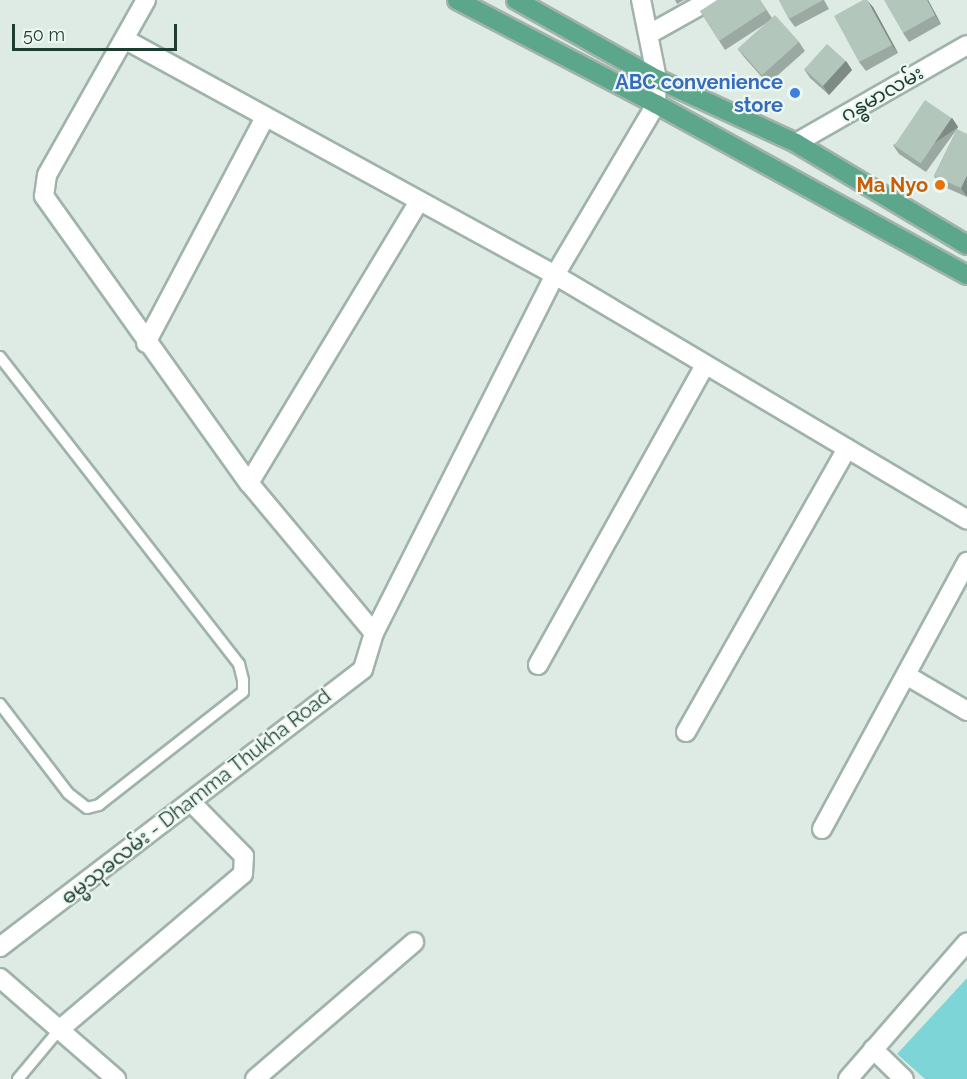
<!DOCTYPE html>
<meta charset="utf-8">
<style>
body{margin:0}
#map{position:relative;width:967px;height:1079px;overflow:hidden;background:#deebe4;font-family:Raleway,"Noto Sans Myanmar",sans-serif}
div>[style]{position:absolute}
.water>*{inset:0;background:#7ed5d8}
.roads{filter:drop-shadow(2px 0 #a0b3ab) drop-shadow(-2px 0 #a0b3ab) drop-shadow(0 2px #a0b3ab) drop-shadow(0 -2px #a0b3ab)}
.lane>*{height:10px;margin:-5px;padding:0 5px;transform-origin:5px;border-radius:5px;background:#fff}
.street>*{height:18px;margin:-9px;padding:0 9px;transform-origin:9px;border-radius:9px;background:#fff}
.primary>*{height:18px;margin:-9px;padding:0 9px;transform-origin:9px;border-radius:9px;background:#5ca78b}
.wall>*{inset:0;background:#9aaaa2}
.shaded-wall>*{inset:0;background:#7d8b84;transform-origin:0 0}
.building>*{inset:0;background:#b3c6bc;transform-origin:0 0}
.dots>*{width:16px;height:16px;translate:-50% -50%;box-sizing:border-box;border:3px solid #eef8f2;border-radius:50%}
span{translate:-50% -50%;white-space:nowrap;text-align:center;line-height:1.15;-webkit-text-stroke:4.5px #eef8f2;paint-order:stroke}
.shop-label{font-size:20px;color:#366cbe;font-weight:700}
.right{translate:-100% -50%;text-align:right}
.street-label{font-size:20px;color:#1d3d31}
.food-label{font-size:20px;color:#c56008;font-weight:700}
.scale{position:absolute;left:12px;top:24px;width:165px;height:27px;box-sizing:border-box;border:3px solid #1d3d31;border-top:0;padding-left:8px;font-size:18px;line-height:21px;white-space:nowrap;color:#1d3d31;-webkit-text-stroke:4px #eef8f2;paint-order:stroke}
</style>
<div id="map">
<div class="water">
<div style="clip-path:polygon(967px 978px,967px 1079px,925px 1079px,897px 1054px)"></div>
</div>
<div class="roads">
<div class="lane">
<div style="left:0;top:357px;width:389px;rotate:52.1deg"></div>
<div style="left:239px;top:664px;width:16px;rotate:76deg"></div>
<div style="left:243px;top:680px;width:12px;rotate:90deg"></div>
<div style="left:243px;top:692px;width:183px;rotate:141.9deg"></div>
<div style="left:99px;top:805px;width:12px;rotate:166deg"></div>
<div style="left:87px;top:808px;width:24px;rotate:-142deg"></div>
<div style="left:68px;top:793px;width:112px;rotate:-127.4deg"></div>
<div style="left:18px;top:1079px;width:64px;rotate:-50.1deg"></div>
</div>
<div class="street">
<div style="left:146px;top:0;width:201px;rotate:119.5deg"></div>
<div style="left:47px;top:175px;width:21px;rotate:98deg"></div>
<div style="left:44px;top:196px;width:353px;rotate:54.5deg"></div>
<div style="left:249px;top:483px;width:195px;rotate:50.2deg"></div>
<div style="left:651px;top:33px;width:68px;rotate:-29.2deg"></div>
<div style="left:126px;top:40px;width:489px;rotate:28.7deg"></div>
<div style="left:555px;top:275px;width:479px;rotate:30.7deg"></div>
<div style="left:796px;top:143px;width:197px;rotate:-29.8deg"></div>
<div style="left:146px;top:343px;width:255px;rotate:-62.2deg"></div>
<div style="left:249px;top:483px;width:329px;rotate:-58.9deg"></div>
<div style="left:538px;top:665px;width:343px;rotate:-60.9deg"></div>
<div style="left:906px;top:675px;width:71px;rotate:30.5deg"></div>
<div style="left:686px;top:732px;width:326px;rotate:-60.4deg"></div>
<div style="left:822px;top:829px;width:304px;rotate:-61.5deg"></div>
<div style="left:0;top:947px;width:457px;rotate:-37.4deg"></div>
<div style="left:363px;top:669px;width:38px;rotate:-73deg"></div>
<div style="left:374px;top:633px;width:401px;rotate:-63.2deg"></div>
<div style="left:555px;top:275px;width:199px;rotate:-59.4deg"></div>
<div style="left:656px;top:104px;width:25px;rotate:-88deg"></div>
<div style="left:657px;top:79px;width:81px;rotate:-101.4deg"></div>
<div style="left:0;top:978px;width:154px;rotate:41deg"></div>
<div style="left:59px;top:1030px;width:241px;rotate:-40.3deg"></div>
<div style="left:243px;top:874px;width:18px;rotate:-87deg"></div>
<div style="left:244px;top:856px;width:76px;rotate:-134.5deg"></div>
<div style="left:873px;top:1049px;width:43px;rotate:44.1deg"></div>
<div style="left:255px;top:1079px;width:210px;rotate:-40.7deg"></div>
<div style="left:848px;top:1079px;width:181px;rotate:-49deg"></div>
</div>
<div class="primary">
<div style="left:457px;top:0;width:225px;rotate:27.6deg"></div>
<div style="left:656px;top:104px;width:355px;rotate:28.8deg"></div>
<div style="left:516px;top:0;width:162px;rotate:29.3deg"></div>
<div style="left:657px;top:79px;width:153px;rotate:24.7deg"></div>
<div style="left:796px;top:143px;width:199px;rotate:30.8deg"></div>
</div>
</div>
<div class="wall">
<div style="clip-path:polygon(675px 0,684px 0,677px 4px)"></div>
<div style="clip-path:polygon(760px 0,772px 18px,799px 42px,805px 51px,768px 84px,744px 57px,738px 49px,768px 22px,725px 50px,700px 11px)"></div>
<div style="clip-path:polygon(779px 0,824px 0,829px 9px,795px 27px,789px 19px)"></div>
<div style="clip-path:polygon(928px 0,941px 24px,909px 42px,903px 33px)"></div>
<div style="clip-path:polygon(873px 7px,898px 53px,866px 71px,859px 62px)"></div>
<div style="clip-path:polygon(846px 61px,852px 70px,829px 95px,810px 78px,804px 69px)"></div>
<div style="clip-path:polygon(952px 118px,958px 127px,957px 129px,967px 197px,940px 185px,934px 176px,957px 129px,926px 172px,899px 154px,893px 145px)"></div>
</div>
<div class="shaded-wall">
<div style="clip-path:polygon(867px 0,873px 7px,898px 53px,892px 45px)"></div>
<div style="clip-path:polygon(927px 0,928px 0,941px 24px,935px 15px)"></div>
<div style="clip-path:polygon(846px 61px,852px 70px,829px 95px,823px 86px)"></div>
<div style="left:952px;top:118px;width:11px;height:55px;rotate:56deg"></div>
<div style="clip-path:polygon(967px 175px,967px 197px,961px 188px)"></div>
</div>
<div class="building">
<div style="clip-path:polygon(717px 0,760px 0,766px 10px,719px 41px,700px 11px)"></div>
<div style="clip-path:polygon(779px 0,823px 0,789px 19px)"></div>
<div style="clip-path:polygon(863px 0,867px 0,892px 45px,859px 62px,834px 16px)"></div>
<div style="clip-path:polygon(884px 0,927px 0,935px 15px,903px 33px)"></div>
<div style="left:775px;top:15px;width:36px;height:50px;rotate:48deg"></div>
<div style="left:827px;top:44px;width:25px;height:34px;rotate:42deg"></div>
<div style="left:925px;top:100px;width:32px;height:55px;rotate:34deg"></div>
<div style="clip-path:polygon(957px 129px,967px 134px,967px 175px,961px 188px,934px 176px)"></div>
</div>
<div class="dots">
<div style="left:795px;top:93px;background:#3f7fe0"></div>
<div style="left:940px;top:185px;background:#e8710a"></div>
</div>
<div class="shop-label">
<span class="right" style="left:783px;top:94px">ABC convenience<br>store</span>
</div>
<div class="street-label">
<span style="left:882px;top:94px;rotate:-30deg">ဂန္ဓမာလမ်း</span>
<span style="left:196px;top:797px;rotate:-38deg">ဓမ္မသုခလမ်း - Dhamma Thukha Road</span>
</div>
<div class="food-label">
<span class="right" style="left:928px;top:185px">Ma Nyo</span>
</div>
<div class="scale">50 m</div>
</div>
